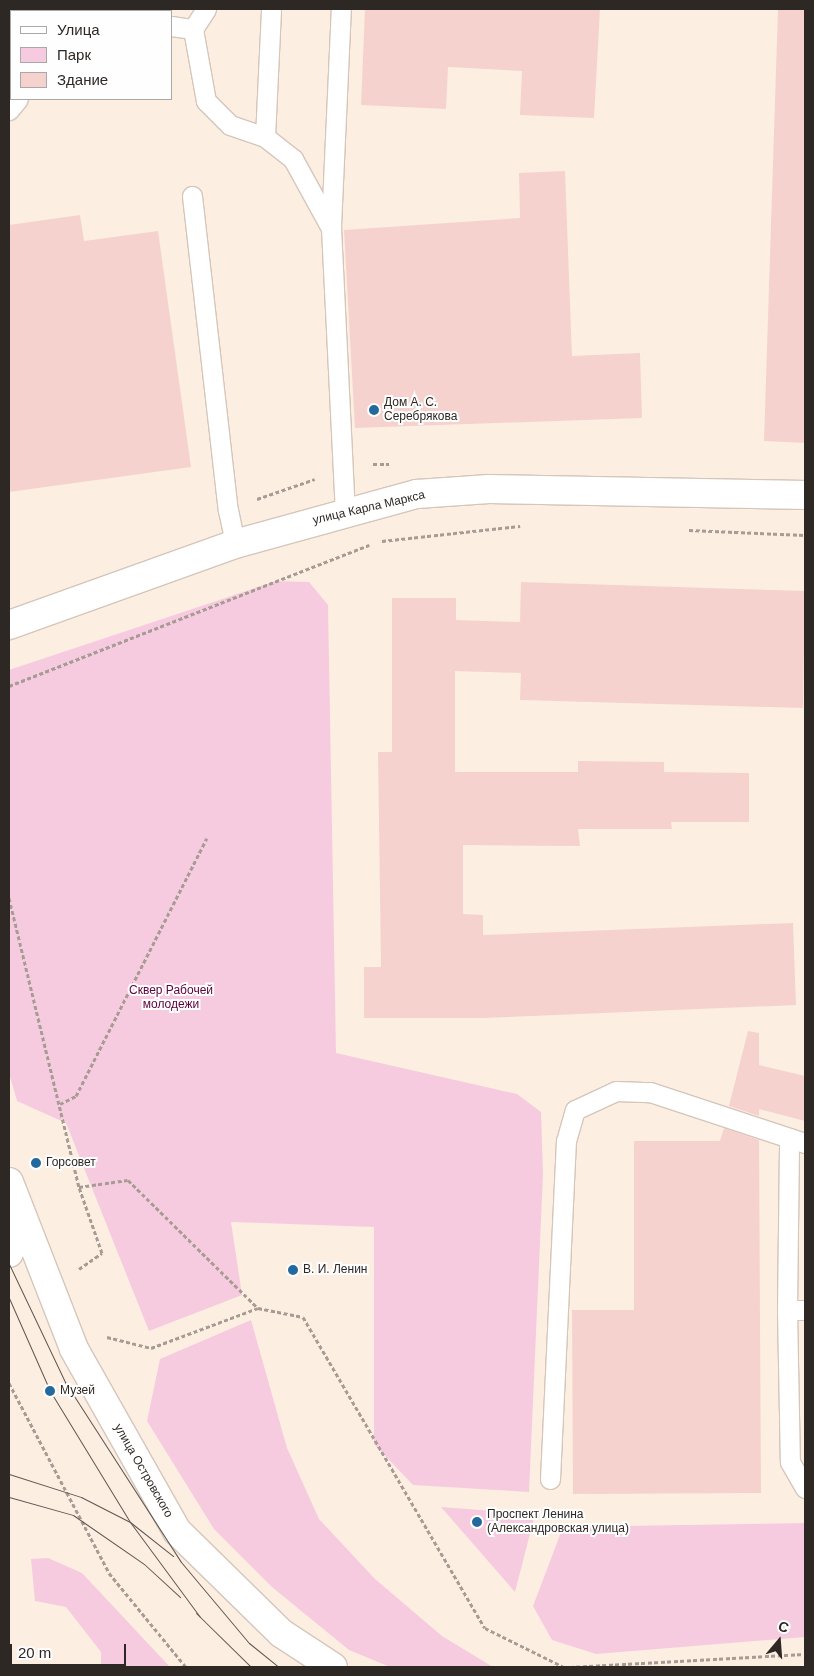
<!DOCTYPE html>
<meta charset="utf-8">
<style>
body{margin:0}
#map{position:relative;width:814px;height:1676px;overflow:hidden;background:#fdeee2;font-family:Arial,sans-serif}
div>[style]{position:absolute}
.green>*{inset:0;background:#f7cbdf}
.building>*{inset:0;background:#f6d2ce}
.path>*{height:3px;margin-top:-1.5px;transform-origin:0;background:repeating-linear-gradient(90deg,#a79c93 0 4px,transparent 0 6.5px)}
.roads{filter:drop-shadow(1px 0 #d5c6bb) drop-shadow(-1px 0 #d5c6bb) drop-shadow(0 1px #d5c6bb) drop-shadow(0 -1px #d5c6bb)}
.service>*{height:19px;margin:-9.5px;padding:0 9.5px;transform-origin:9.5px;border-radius:9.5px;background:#fff}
.tertiary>*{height:28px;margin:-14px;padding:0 14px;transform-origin:14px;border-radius:14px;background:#fff}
.secondary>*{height:28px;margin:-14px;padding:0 14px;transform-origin:14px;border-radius:14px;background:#fff}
.tram>*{height:1px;margin:-0.5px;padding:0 0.5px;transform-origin:0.5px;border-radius:0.5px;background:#5f5751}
.dots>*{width:14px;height:14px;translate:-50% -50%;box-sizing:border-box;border:2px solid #fefefe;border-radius:50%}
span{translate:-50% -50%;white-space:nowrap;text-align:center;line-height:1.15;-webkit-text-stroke:4px #fefefe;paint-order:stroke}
.poi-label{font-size:12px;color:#2e2824}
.left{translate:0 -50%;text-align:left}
.street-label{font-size:12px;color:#2e2824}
.park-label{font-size:12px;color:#5e023c}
.frame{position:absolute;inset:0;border:10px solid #2e2824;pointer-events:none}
.legend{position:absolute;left:10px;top:10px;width:162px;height:90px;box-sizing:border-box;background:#fefefe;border:1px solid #aba8a7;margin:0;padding:6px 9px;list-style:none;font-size:15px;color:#2e2824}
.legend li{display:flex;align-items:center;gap:10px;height:25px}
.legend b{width:25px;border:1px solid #aba8a7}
.north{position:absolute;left:754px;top:1616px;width:50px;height:50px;-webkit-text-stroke:4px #fefefe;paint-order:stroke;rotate:18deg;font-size:14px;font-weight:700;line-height:20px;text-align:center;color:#2e2824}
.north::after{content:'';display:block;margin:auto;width:18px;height:22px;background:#2e2824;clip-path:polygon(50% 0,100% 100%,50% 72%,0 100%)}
.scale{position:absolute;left:10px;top:1644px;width:116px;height:22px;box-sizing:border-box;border:2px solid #2e2824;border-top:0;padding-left:6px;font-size:15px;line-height:18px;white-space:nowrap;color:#2e2824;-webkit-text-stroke:4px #fefefe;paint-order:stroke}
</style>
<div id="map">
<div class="green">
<div style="clip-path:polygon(276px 581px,309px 582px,328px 605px,336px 1053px,517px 1094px,541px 1112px,543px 1174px,529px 1492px,413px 1485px,374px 1444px,374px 1227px,231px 1222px,242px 1295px,149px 1331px,66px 1123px,17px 1101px,9px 1073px,9px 670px)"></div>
<div style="clip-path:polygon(251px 1320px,287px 1448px,319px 1519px,375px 1579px,442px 1636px,493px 1667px,390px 1667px,349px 1650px,272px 1587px,214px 1529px,147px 1421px,160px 1359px)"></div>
<div style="clip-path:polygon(441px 1507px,535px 1514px,515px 1592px)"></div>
<div style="clip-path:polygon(805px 1523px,805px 1637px,596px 1654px,552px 1640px,533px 1606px,563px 1527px)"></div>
<div style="clip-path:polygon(48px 1558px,82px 1573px,170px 1667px,101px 1667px,101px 1652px,66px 1607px,35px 1601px,31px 1559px)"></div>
</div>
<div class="building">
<div style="clip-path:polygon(365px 9px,600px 9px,594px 118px,520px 115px,522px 71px,448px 67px,446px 109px,361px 105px)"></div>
<div style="clip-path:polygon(778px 9px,805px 9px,805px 443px,764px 441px)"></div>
<div style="clip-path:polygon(565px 171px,572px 356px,640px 353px,642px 418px,355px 428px,344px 230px,520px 218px,519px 173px)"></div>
<div style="clip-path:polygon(80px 215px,84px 241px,158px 231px,191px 467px,9px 492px,9px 225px)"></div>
<div style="clip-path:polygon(521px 582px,805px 591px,803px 708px,520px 700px,521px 673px,455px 671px,455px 772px,578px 772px,578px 761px,664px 762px,664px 772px,749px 773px,749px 822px,671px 822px,672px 829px,578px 829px,580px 846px,463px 845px,463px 914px,483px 915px,483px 935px,793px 923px,796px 1005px,483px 1018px,364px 1018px,364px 967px,381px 967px,378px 752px,392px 752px,392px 598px,456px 598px,456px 620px,520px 622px)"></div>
<div style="clip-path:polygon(748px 1031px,759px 1033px,759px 1065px,805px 1076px,805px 1121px,759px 1109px,759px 1116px,729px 1106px)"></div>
<div style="clip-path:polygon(724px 1128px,759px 1140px,761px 1493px,573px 1494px,572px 1310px,634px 1310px,634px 1141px,720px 1141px)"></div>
</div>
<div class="path">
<div style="left:373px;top:464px;width:16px"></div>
<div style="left:257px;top:499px;width:61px;rotate:-19deg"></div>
<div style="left:689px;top:530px;width:116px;rotate:2.5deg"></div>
<div style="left:382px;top:541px;width:139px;rotate:-6.2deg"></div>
<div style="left:9px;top:686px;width:387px;rotate:-21.4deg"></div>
<div style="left:9px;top:898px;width:297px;rotate:76.4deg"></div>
<div style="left:79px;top:1187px;width:49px;rotate:-8.1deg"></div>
<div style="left:128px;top:1180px;width:182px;rotate:44.6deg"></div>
<div style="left:60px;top:1104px;width:18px;rotate:-27deg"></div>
<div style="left:76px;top:1096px;width:289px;rotate:-63.1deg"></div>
<div style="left:79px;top:1269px;width:28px;rotate:-35deg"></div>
<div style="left:102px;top:1253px;width:70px;rotate:-109.2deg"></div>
<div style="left:107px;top:1337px;width:45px;rotate:14deg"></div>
<div style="left:151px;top:1348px;width:114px;rotate:-20.5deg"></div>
<div style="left:258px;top:1308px;width:46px;rotate:11.3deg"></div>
<div style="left:303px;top:1317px;width:360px;rotate:59.7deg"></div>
<div style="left:485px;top:1628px;width:88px;rotate:26.3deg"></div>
<div style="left:9px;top:1383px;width:215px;rotate:62.2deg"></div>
<div style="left:109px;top:1573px;width:122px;rotate:50.7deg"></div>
<div style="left:570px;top:1667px;width:235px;rotate:-3.2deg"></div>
</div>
<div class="roads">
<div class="service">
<div style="left:19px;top:9px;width:2px;rotate:63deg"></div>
<div style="left:75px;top:9px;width:2px;rotate:63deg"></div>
<div style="left:206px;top:9px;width:24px;rotate:123deg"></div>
<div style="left:193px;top:29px;width:73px;rotate:79.8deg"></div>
<div style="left:206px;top:101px;width:34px;rotate:45deg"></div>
<div style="left:230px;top:125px;width:37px;rotate:19deg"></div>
<div style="left:271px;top:10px;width:127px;rotate:92.7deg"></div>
<div style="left:265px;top:137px;width:36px;rotate:38deg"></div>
<div style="left:293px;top:159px;width:79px;rotate:61.2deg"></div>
<div style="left:331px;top:228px;width:284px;rotate:87.2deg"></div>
<div style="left:171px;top:26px;width:22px;rotate:8deg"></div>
<div style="left:9px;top:110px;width:14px;rotate:-51deg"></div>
<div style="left:192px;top:196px;width:316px;rotate:83.5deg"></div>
<div style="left:228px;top:510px;width:35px;rotate:78deg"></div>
<div style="left:331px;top:226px;width:217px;rotate:-87.4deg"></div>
<div style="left:787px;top:1310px;width:172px;rotate:-89.3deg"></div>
<div style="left:805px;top:1310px;width:18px;rotate:180deg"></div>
<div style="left:787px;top:1310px;width:152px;rotate:88.9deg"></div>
<div style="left:790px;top:1462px;width:30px;rotate:60deg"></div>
<div style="left:550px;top:1479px;width:338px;rotate:-87.3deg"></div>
<div style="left:566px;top:1141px;width:32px;rotate:-74deg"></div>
<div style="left:575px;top:1110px;width:45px;rotate:-24.9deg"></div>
<div style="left:616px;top:1091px;width:34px;rotate:2deg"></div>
<div style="left:650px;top:1092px;width:163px;rotate:18.2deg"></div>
</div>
<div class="tertiary">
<div style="left:9px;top:625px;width:240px;rotate:-19.7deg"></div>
<div style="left:235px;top:544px;width:189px;rotate:-15.4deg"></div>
<div style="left:417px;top:494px;width:72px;rotate:-4deg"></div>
<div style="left:489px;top:489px;width:316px;rotate:1.1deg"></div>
</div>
<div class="secondary">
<div style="left:9px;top:1182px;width:179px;rotate:68.7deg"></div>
<div style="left:74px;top:1349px;width:209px;rotate:60.5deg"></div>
<div style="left:177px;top:1531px;width:146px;rotate:44.4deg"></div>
<div style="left:281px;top:1633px;width:62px;rotate:33.2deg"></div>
<div style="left:9px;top:1253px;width:34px;rotate:-67deg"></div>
</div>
</div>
<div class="tram">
<div style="left:9px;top:1264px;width:131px;rotate:64.6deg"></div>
<div style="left:65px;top:1382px;width:214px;rotate:57.2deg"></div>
<div style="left:181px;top:1562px;width:106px;rotate:50deg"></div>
<div style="left:249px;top:1643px;width:38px;rotate:39deg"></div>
<div style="left:9px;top:1298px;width:102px;rotate:66.2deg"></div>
<div style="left:50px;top:1391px;width:153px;rotate:58.6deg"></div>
<div style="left:130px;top:1522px;width:118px;rotate:53.6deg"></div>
<div style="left:9px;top:1474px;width:76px;rotate:17.7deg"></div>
<div style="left:81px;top:1497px;width:55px;rotate:27deg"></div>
<div style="left:130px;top:1522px;width:55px;rotate:38.3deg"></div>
<div style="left:9px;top:1497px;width:66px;rotate:15.7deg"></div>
<div style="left:73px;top:1515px;width:86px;rotate:34.6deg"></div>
<div style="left:144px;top:1564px;width:49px;rotate:42.5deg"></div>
<div style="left:196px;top:1613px;width:77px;rotate:44.5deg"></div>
</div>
<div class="dots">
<div style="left:374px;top:410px;background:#24699d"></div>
<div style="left:36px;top:1163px;background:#24699d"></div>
<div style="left:293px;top:1270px;background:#24699d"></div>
<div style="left:50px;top:1391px;background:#24699d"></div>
<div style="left:477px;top:1522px;background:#24699d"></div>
</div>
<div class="poi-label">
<span class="left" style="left:384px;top:410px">Дом А. С.<br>Серебрякова</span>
<span class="left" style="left:46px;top:1163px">Горсовет</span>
<span class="left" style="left:303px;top:1270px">В. И. Ленин</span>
<span class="left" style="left:60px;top:1391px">Музей</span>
<span class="left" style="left:487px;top:1522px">Проспект Ленина<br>(Александровская улица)</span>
</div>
<div class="street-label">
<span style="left:369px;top:508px;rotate:-13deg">улица Карла Маркса</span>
<span style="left:143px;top:1471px;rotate:60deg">улица Островского</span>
</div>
<div class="park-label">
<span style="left:171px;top:998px">Сквер Рабочей<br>молодежи</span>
</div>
<div class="frame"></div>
<ul class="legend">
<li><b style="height:6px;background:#fff"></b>Улица</li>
<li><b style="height:14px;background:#f7cbdf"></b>Парк</li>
<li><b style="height:14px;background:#f6d2ce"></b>Здание</li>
</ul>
<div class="north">С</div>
<div class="scale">20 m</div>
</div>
